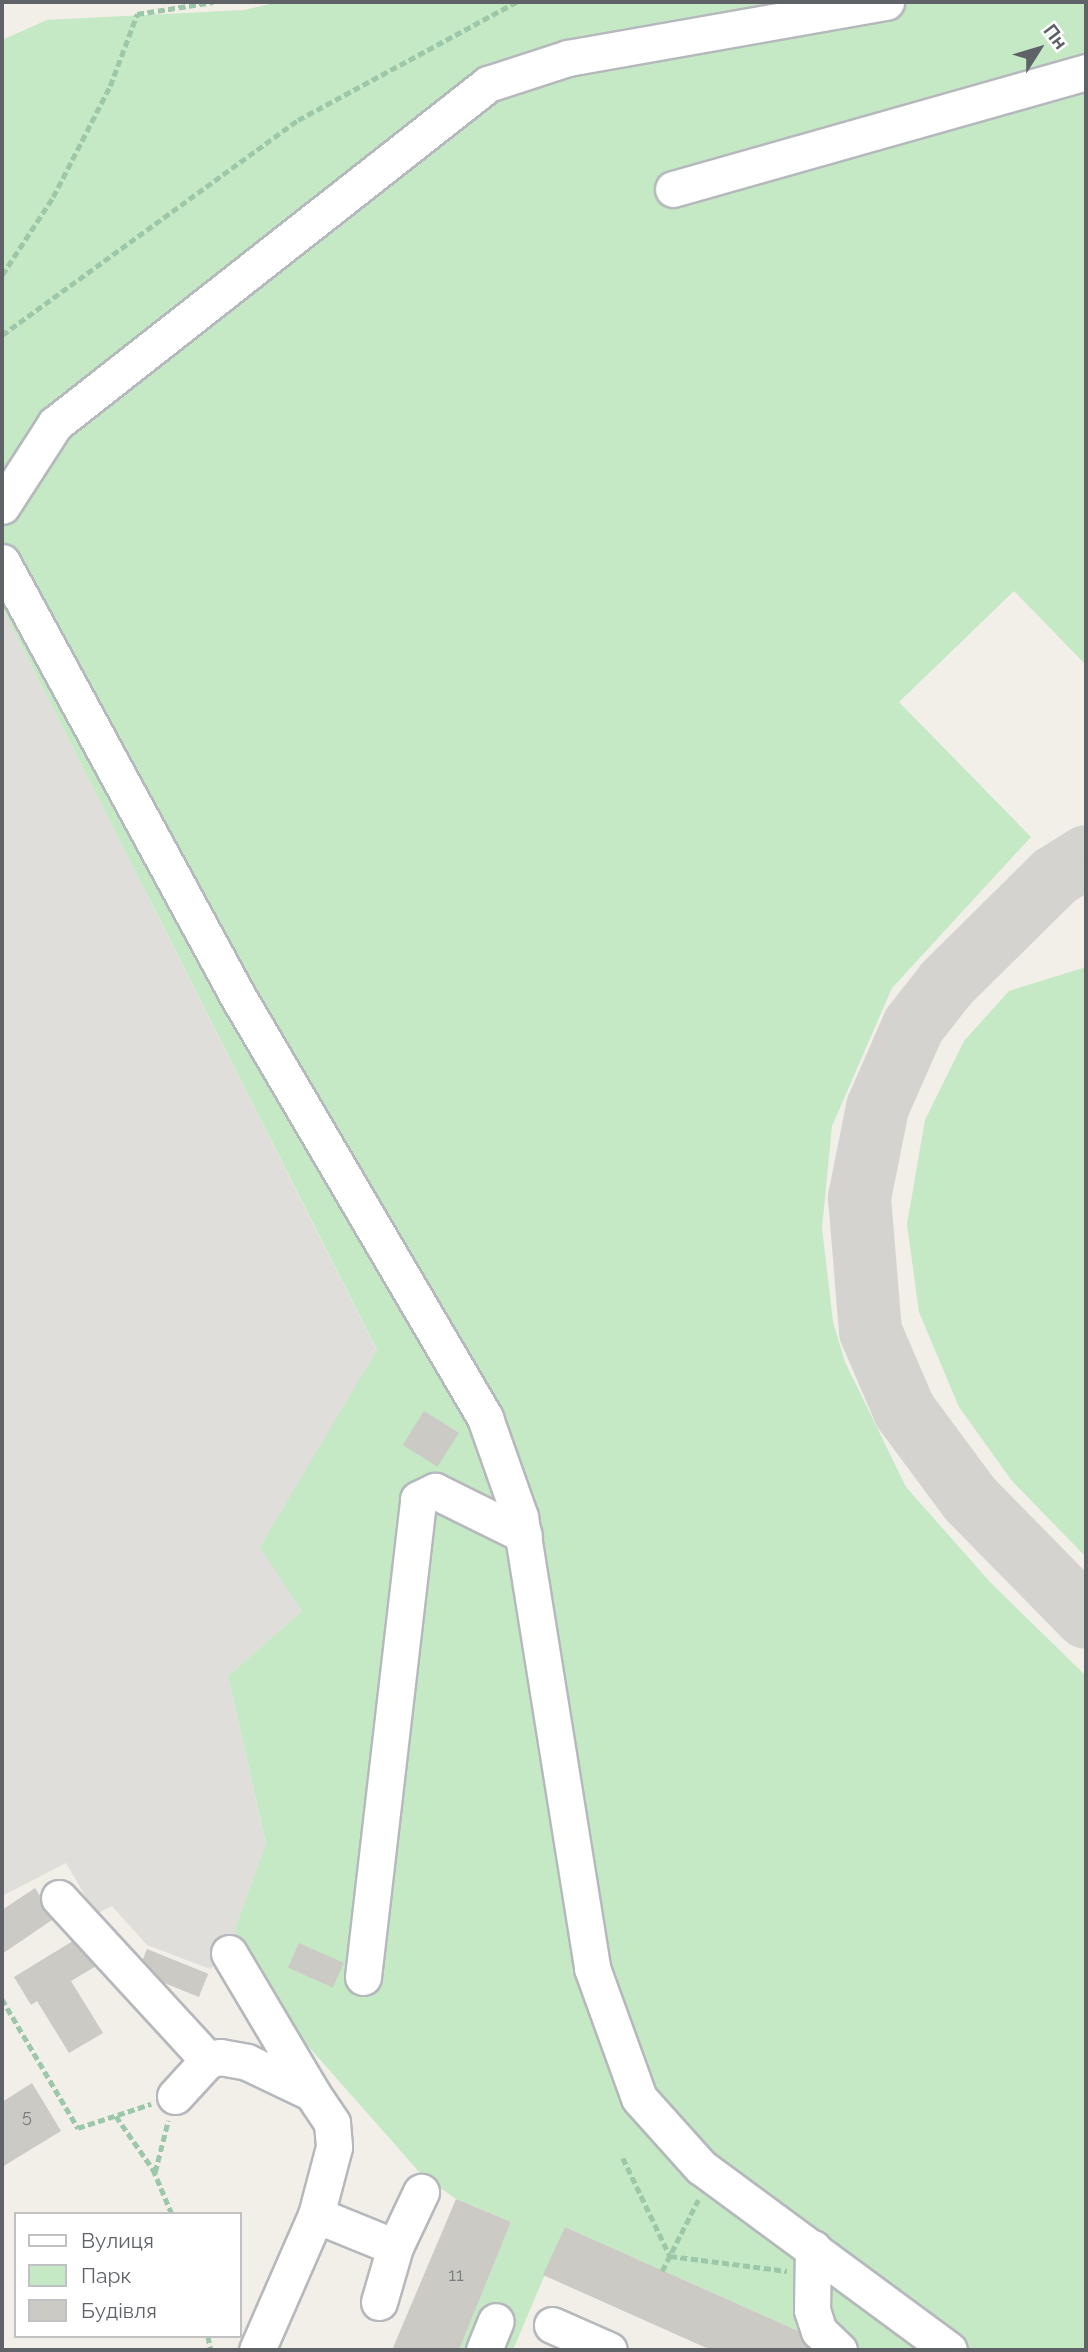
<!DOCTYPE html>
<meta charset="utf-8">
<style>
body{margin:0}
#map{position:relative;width:1088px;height:2352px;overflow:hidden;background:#f1efe8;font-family:Raleway,sans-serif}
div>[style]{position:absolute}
.industrial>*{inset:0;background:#e0deda}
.green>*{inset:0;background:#c5e8c5}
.taxiway>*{height:63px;margin:-31.5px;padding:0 31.5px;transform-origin:31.5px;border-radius:31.5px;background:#d4d3d0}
.building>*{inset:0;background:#cccac5;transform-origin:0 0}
.path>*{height:4.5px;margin-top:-2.25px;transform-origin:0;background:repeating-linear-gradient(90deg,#9cc7a9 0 7px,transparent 0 10.5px)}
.roads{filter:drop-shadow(2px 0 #b5b8bc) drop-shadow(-2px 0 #b5b8bc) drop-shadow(0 2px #b5b8bc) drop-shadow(0 -2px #b5b8bc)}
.minor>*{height:35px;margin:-17.5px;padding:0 17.5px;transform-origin:17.5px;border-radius:17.5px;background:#fff}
span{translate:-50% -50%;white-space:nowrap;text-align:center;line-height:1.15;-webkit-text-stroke:7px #fff;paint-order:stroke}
.number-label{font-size:18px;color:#7a7d7f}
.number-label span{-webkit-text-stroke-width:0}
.frame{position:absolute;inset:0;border:4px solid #5f6368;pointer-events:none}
.legend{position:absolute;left:14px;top:2212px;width:228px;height:126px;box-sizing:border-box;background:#fff;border:2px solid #bfc1c3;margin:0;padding:9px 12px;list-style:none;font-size:21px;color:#5f6368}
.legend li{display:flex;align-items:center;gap:14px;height:35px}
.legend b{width:35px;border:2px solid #bfc1c3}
.north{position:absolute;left:1004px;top:14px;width:70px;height:70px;-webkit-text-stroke:5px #fff;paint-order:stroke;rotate:53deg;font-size:19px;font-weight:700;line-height:28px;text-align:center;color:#5f6368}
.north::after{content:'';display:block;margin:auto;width:24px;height:32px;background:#5f6368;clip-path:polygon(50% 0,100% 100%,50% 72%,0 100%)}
</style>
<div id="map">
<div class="industrial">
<div style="clip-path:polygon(2px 607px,377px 1351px,261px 1546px,302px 1611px,228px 1676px,266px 1845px,235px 1929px,242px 1942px,210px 1969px,147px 1945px,112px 1906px,96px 1914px,66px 1863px,2px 1896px)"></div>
</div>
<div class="green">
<div style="clip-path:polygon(278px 2px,1086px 2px,1086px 665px,1014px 591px,899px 702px,1031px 837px,892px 988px,832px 1126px,822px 1228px,833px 1322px,845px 1362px,906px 1487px,990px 1582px,1086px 1676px,1086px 2350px,823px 2350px,814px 2338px,565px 2227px,513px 2350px,459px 2350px,511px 2222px,456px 2199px,421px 2174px,264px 1996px,235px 1929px,266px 1844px,228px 1676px,302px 1611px,260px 1547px,377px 1350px,2px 607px,2px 40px,47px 20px,244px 10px)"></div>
<div style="clip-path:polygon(1086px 967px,1086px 1557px,1012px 1481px,959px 1407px,919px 1312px,907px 1224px,925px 1120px,964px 1041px,1009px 991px)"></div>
</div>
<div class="taxiway">
<div style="left:1086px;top:856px;width:38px;rotate:148deg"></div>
<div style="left:1054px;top:876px;width:152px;rotate:135.3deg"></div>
<div style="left:946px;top:983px;width:53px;rotate:128.2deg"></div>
<div style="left:913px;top:1025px;width:90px;rotate:113.7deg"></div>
<div style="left:877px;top:1107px;width:92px;rotate:101.3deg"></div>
<div style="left:859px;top:1197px;width:134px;rotate:85.3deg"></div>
<div style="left:870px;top:1331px;width:86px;rotate:66.7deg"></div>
<div style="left:904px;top:1410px;width:109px;rotate:53.5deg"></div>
<div style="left:969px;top:1498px;width:167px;rotate:45.5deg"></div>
</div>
<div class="building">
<div style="left:424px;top:1411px;width:41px;height:40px;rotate:32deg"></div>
<div style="clip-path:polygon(35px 1888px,55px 1918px,2px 1954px,2px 1910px)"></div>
<div style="clip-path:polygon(81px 1936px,98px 1965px,71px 1981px,103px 2033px,69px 2053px,37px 2001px,31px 2005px,14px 1977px)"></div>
<div style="left:299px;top:1943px;width:49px;height:27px;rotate:24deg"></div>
<div style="left:147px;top:1949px;width:66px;height:25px;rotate:22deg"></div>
<div style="clip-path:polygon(32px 2083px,61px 2131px,2px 2167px,2px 2102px)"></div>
<div style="clip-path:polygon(456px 2199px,511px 2222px,459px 2350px,392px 2350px)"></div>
<div style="clip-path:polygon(565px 2227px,814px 2338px,809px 2350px,711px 2350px,543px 2275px)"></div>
</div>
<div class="path">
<div style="left:2px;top:275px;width:93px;rotate:-56.8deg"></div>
<div style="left:53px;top:197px;width:125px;rotate:-62.8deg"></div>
<div style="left:110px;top:86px;width:77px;rotate:-69.4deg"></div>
<div style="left:137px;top:14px;width:77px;rotate:-9deg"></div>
<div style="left:2px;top:335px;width:366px;rotate:-36deg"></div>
<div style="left:298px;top:120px;width:248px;rotate:-28.4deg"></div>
<div style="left:2px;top:1999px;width:150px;rotate:59.5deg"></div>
<div style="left:78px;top:2128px;width:77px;rotate:-18.2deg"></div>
<div style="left:116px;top:2116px;width:65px;rotate:55.1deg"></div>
<div style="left:153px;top:2169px;width:49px;rotate:67.1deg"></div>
<div style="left:623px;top:2158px;width:109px;rotate:64.4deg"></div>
<div style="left:670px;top:2256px;width:118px;rotate:7.3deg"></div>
<div style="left:155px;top:2172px;width:53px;rotate:-75.7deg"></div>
<div style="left:662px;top:2271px;width:80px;rotate:-63.1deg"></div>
<div style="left:208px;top:2336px;width:14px;rotate:78deg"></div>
</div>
<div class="roads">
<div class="minor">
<div style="left:673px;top:189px;width:429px;rotate:-15.8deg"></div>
<div style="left:2px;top:506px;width:98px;rotate:-57.1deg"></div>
<div style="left:55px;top:424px;width:551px;rotate:-38.14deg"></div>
<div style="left:488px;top:84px;width:84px;rotate:-18deg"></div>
<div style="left:568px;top:58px;width:323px;rotate:-10deg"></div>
<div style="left:2px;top:562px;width:498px;rotate:61.5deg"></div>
<div style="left:240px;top:1000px;width:485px;rotate:59.6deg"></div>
<div style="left:485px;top:1418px;width:105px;rotate:70.5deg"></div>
<div style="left:520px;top:1517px;width:457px;rotate:80.9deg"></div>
<div style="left:592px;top:1968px;width:138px;rotate:70.1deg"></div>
<div style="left:639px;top:2098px;width:93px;rotate:48.1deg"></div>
<div style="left:701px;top:2167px;width:308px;rotate:36.4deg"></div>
<div style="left:59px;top:1898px;width:220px;rotate:47.4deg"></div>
<div style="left:229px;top:1953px;width:163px;rotate:59.3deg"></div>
<div style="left:363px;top:1977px;width:481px;rotate:-83.4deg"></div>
<div style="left:418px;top:1499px;width:19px;rotate:-25deg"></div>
<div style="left:435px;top:1491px;width:99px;rotate:26.3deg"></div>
<div style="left:175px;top:2096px;width:49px;rotate:-47.5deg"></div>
<div style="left:208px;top:2060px;width:12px;rotate:-14deg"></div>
<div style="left:220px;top:2057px;width:27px;rotate:10deg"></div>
<div style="left:247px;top:2062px;width:72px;rotate:25.5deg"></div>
<div style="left:312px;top:2093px;width:36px;rotate:56deg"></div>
<div style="left:332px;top:2123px;width:24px;rotate:85deg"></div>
<div style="left:334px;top:2147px;width:70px;rotate:104.8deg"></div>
<div style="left:316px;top:2215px;width:147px;rotate:113.6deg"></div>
<div style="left:316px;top:2215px;width:85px;rotate:22.1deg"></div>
<div style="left:395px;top:2247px;width:61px;rotate:-64.7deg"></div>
<div style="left:813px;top:2248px;width:62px;rotate:90.9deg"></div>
<div style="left:812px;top:2310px;width:22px;rotate:72deg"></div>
<div style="left:819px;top:2331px;width:28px;rotate:44deg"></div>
<div style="left:379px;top:2302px;width:57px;rotate:-73.8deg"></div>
<div style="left:552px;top:2325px;width:62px;rotate:23.7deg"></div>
<div style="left:484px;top:2350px;width:31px;rotate:-68deg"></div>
</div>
</div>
<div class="number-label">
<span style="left:27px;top:2116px">5</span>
<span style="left:456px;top:2275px">11</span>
</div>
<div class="frame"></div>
<ul class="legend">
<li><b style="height:9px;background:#fff"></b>Вулиця</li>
<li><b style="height:19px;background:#c5e8c5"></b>Парк</li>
<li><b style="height:19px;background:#cccac5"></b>Будівля</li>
</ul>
<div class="north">Пн</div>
</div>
